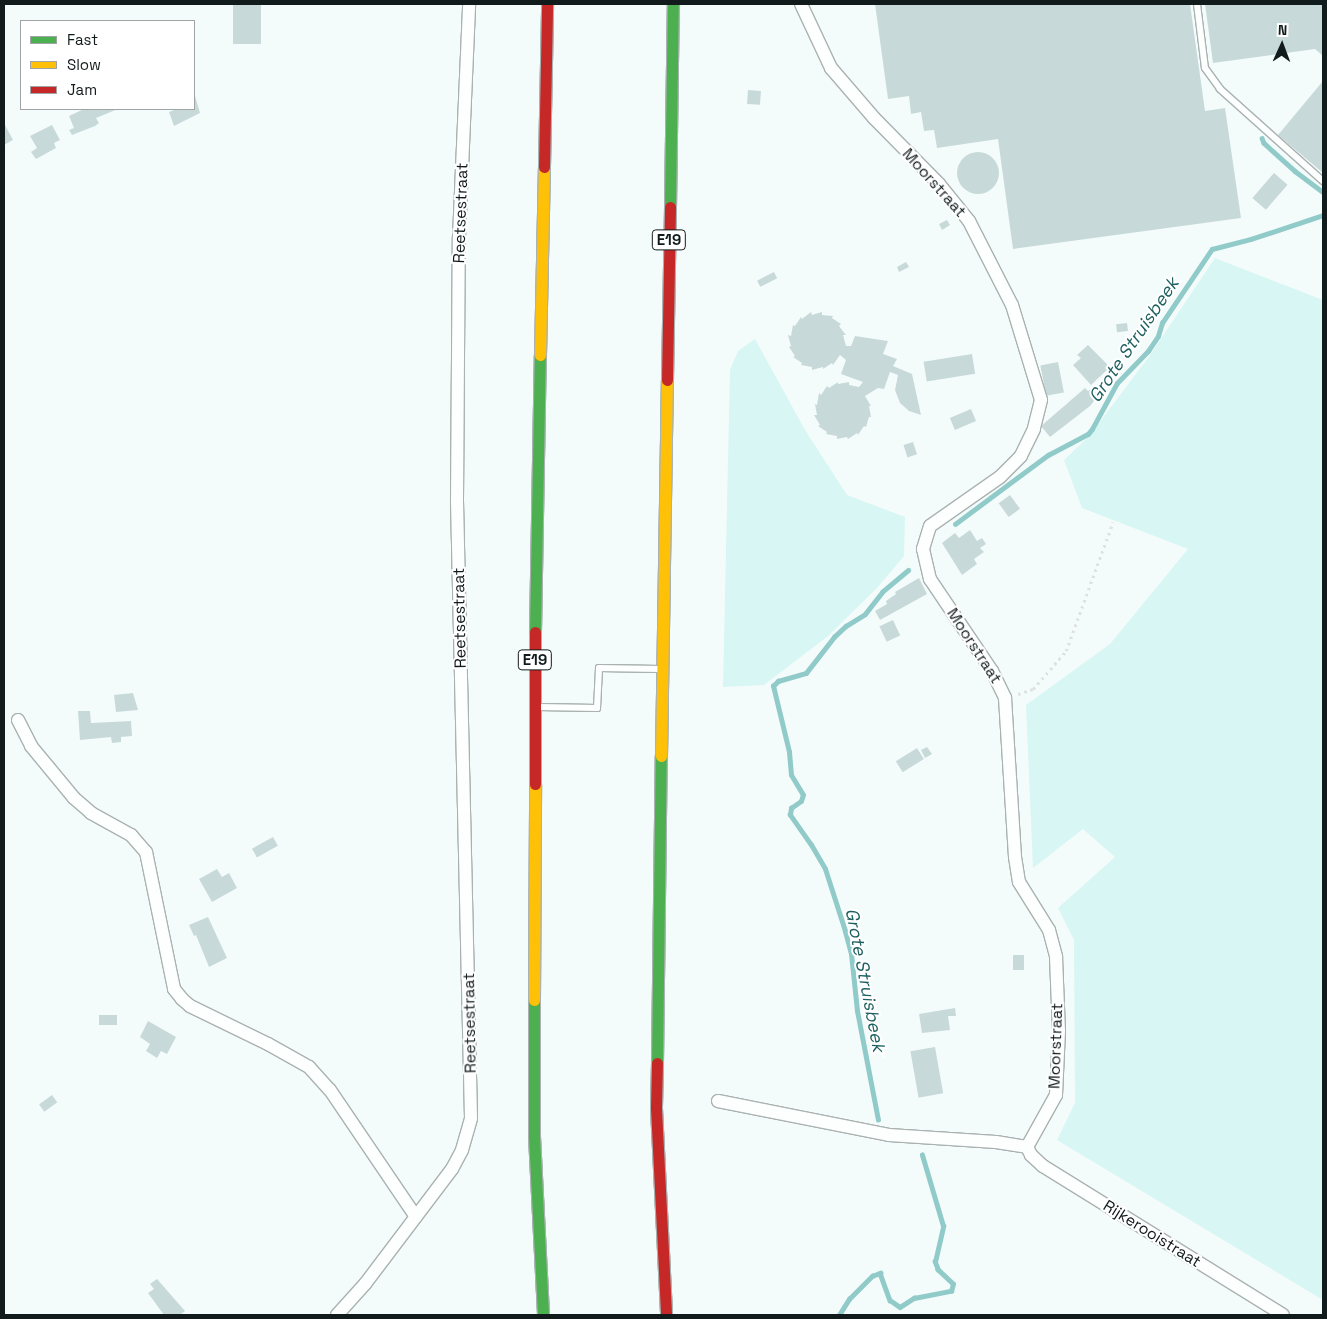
<!DOCTYPE html>
<style>
body{margin:0}
#map{position:relative;width:1327px;height:1319px;overflow:hidden;background:#f4fcfb;font-family:"Space Grotesk",sans-serif}
div>[style]{position:absolute}
.green>*{inset:0;background:#d7f6f4}
.stream>*{height:4.5px;margin:-2.25px;padding:0 2.25px;transform-origin:2.25px;border-radius:2.25px;background:#90cbc9}
.building>*{inset:0;background:#c7dad9;transform-origin:0 0}
.round{border-radius:50%}
.path>*{height:2.5px;margin-top:-1.25px;transform-origin:0;background:repeating-linear-gradient(90deg,#dfe1e1 0 2.5px,transparent 0 6.5px)}
.roads{filter:drop-shadow(1px 0 #aab2b1) drop-shadow(-1px 0 #aab2b1) drop-shadow(0 1px #aab2b1) drop-shadow(0 -1px #aab2b1)}
.lane>*{height:6px;margin:-3px;padding:0 3px;transform-origin:3px;border-radius:3px;background:#fdfffe}
.street>*{height:12px;margin:-6px;padding:0 6px;transform-origin:6px;border-radius:6px;background:#fdfffe}
.fast>*{height:11px;margin:-5.5px;padding:0 5.5px;transform-origin:5.5px;border-radius:5.5px;background:#4caf50}
.slow>*{height:11px;margin:-5.5px;padding:0 5.5px;transform-origin:5.5px;border-radius:5.5px;background:#ffc107}
.jam>*{height:11px;margin:-5.5px;padding:0 5.5px;transform-origin:5.5px;border-radius:5.5px;background:#c62828}
span{translate:-50% -50%;white-space:nowrap;text-align:center;line-height:1.15;-webkit-text-stroke:4px #fff;paint-order:stroke}
.shield-label span{padding:1px 4px;background:#fff;border:1px solid;border-radius:4px;-webkit-text-stroke-width:0}
.shield-label{font-size:15px;color:#121b1b;font-weight:700}
.street-label{font-size:16px;color:#121b1b}
.water-label{font-size:18px;color:#1d605f;font-style:italic}
.frame{position:absolute;inset:0;border:5px solid #121b1b;pointer-events:none}
.legend{position:absolute;left:20px;top:20px;width:175px;height:90px;box-sizing:border-box;background:#fff;border:1px solid #a0a4a4;margin:0;padding:6px 9px;list-style:none;font-size:15px;color:#121b1b}
.legend li{display:flex;align-items:center;gap:10px;height:25px}
.legend b{width:25px;border:1px solid #a0a4a4}
.north{position:absolute;left:1257px;top:20px;width:50px;height:50px;-webkit-text-stroke:4px #fff;paint-order:stroke;rotate:2deg;font-size:14px;font-weight:700;line-height:20px;text-align:center;color:#121b1b}
.north::after{content:'';display:block;margin:auto;width:18px;height:22px;background:#121b1b;clip-path:polygon(50% 0,100% 100%,50% 72%,0 100%)}
</style>
<div id="map">
<div class="green">
<div style="clip-path:polygon(1215px 258px,1323px 300px,1323px 1300px,1057px 1140px,1075px 1103px,1074px 940px,1058px 908px,1115px 857px,1083px 829px,1033px 868px,1026px 705px,1110px 644px,1188px 549px,1082px 508px,1064px 460px,1089px 436px,1148px 358px)"></div>
<div style="clip-path:polygon(755px 339px,805px 430px,847px 495px,905px 517px,904px 556px,877px 588px,828px 636px,764px 685px,723px 687px,730px 370px,738px 351px)"></div>
</div>
<div class="stream">
<div style="left:1262px;top:138px;width:5px;rotate:68deg"></div>
<div style="left:1264px;top:143px;width:42px;rotate:42.1deg"></div>
<div style="left:1295px;top:171px;width:35px;rotate:37deg"></div>
<div style="left:955px;top:524px;width:116px;rotate:-36.6deg"></div>
<div style="left:1048px;top:455px;width:45px;rotate:-27.7deg"></div>
<div style="left:1088px;top:434px;width:6px;rotate:-51deg"></div>
<div style="left:1092px;top:429px;width:52px;rotate:-61.5deg"></div>
<div style="left:1117px;top:383px;width:45px;rotate:-45.9deg"></div>
<div style="left:1148px;top:351px;width:18px;rotate:-56deg"></div>
<div style="left:1158px;top:336px;width:14px;rotate:-73deg"></div>
<div style="left:1162px;top:323px;width:89px;rotate:-56deg"></div>
<div style="left:1212px;top:249px;width:40px;rotate:-14.4deg"></div>
<div style="left:1251px;top:239px;width:76px;rotate:-18.4deg"></div>
<div style="left:878px;top:1120px;width:111px;rotate:-100.9deg"></div>
<div style="left:857px;top:1011px;width:57px;rotate:-96deg"></div>
<div style="left:851px;top:954px;width:24px;rotate:-105deg"></div>
<div style="left:845px;top:931px;width:65px;rotate:-107.9deg"></div>
<div style="left:825px;top:869px;width:28px;rotate:-120deg"></div>
<div style="left:811px;top:845px;width:37px;rotate:-125deg"></div>
<div style="left:790px;top:815px;width:7px;rotate:-82deg"></div>
<div style="left:791px;top:808px;width:12px;rotate:-35deg"></div>
<div style="left:801px;top:801px;width:6px;rotate:-72deg"></div>
<div style="left:803px;top:795px;width:23px;rotate:-121deg"></div>
<div style="left:791px;top:775px;width:23px;rotate:-95deg"></div>
<div style="left:789px;top:752px;width:68px;rotate:-103.6deg"></div>
<div style="left:773px;top:686px;width:7px;rotate:-45deg"></div>
<div style="left:778px;top:681px;width:29px;rotate:-16deg"></div>
<div style="left:806px;top:673px;width:46px;rotate:-52.1deg"></div>
<div style="left:834px;top:637px;width:16px;rotate:-43deg"></div>
<div style="left:846px;top:626px;width:22px;rotate:-32deg"></div>
<div style="left:865px;top:614px;width:28px;rotate:-52deg"></div>
<div style="left:882px;top:592px;width:34px;rotate:-40deg"></div>
<div style="left:839px;top:1315px;width:19px;rotate:-58deg"></div>
<div style="left:849px;top:1299px;width:33px;rotate:-45deg"></div>
<div style="left:872px;top:1276px;width:9px;rotate:-21deg"></div>
<div style="left:880px;top:1273px;width:29px;rotate:70deg"></div>
<div style="left:890px;top:1300px;width:12px;rotate:35deg"></div>
<div style="left:900px;top:1307px;width:17px;rotate:-33deg"></div>
<div style="left:914px;top:1298px;width:38px;rotate:-11deg"></div>
<div style="left:951px;top:1291px;width:7px;rotate:-74deg"></div>
<div style="left:953px;top:1284px;width:21px;rotate:-137deg"></div>
<div style="left:938px;top:1270px;width:9px;rotate:-111deg"></div>
<div style="left:935px;top:1262px;width:37px;rotate:-77deg"></div>
<div style="left:943px;top:1226px;width:74px;rotate:-106.5deg"></div>
</div>
<div class="building">
<div style="left:233px;top:4px;width:28px;height:40px"></div>
<div style="clip-path:polygon(875px 4px,1190px 4px,1205px 111px,1225px 108px,1241px 218px,1013px 249px,998px 139px,937px 148px,934px 130px,924px 131px,921px 112px,911px 114px,909px 96px,888px 99px)"></div>
<div style="clip-path:polygon(1205px 4px,1323px 4px,1323px 56px,1315px 49px,1213px 63px)"></div>
<div style="clip-path:polygon(1323px 81px,1323px 173px,1278px 135px)"></div>
<div style="left:748px;top:90px;width:13px;height:14px;rotate:4deg"></div>
<div style="clip-path:polygon(194px 92px,200px 113px,174px 126px,169px 112px,177px 109px,194px 109px)"></div>
<div style="clip-path:polygon(84px 109px,118px 109px,96px 118px,99px 123px,95px 126px,72px 135px,69px 130px,74px 128px,69px 116px)"></div>
<div style="clip-path:polygon(4px 123px,13px 140px,4px 145px)"></div>
<div style="clip-path:polygon(52px 125px,60px 140px,54px 143px,56px 148px,36px 159px,31px 152px,37px 148px,30px 136px)"></div>
<div class="round" style="left:957px;top:152px;width:42px;height:42px"></div>
<div style="left:1274px;top:173px;width:18px;height:33px;rotate:41deg"></div>
<div style="clip-path:polygon(947px 220px,950px 225px,942px 230px,939px 224px)"></div>
<div style="clip-path:polygon(906px 262px,909px 267px,899px 272px,897px 267px)"></div>
<div style="left:774px;top:272px;width:7px;height:19px;rotate:63deg"></div>
<div style="clip-path:polygon(811px 312px,812px 315px,822px 312px,822px 315px,833px 316px,832px 318px,841px 324px,839px 326px,846px 335px,843px 335px,846px 346px,851px 346px,855px 336px,888px 341px,883px 354px,897px 359px,893px 366px,912px 374px,921px 415px,909px 411px,900px 403px,895px 390px,898px 375px,890px 372px,884px 389px,878px 388px,865px 396px,871px 406px,869px 406px,871px 417px,869px 417px,866px 427px,864px 426px,858px 435px,857px 433px,848px 439px,847px 437px,837px 439px,837px 436px,826px 434px,827px 432px,818px 426px,820px 425px,814px 415px,817px 415px,815px 404px,817px 405px,819px 393px,821px 395px,827px 386px,829px 388px,838px 382px,838px 384px,849px 382px,849px 385px,859px 387px,863px 382px,841px 374px,846px 360px,840px 355px,833px 365px,832px 363px,823px 369px,823px 367px,812px 370px,812px 367px,801px 365px,802px 363px,793px 357px,795px 356px,789px 347px,791px 346px,788px 335px,791px 336px,793px 325px,795px 326px,801px 317px,802px 319px)"></div>
<div style="left:1127px;top:323px;width:8px;height:11px;rotate:83deg"></div>
<div style="clip-path:polygon(1088px 345px,1110px 367px,1091px 385px,1073px 365px,1081px 358px,1077px 355px)"></div>
<div style="left:972px;top:354px;width:20px;height:49px;rotate:81deg"></div>
<div style="left:1058px;top:362px;width:31px;height:18px;rotate:79deg"></div>
<div style="clip-path:polygon(1085px 388px,1088px 391px,1092px 388px,1098px 396px,1090px 406px,1050px 437px,1041px 426px)"></div>
<div style="left:971px;top:409px;width:13px;height:23px;rotate:67deg"></div>
<div style="left:913px;top:442px;width:13px;height:10px;rotate:72deg"></div>
<div style="left:1010px;top:495px;width:17px;height:14px;rotate:54deg"></div>
<div style="clip-path:polygon(970px 530px,977px 541px,982px 538px,986px 544px,980px 548px,984px 552px,974px 559px,977px 564px,962px 575px,942px 543px,955px 533px,959px 538px)"></div>
<div style="clip-path:polygon(919px 578px,927px 594px,880px 620px,875px 611px,887px 604px,886px 601px,896px 594px,895px 592px)"></div>
<div style="left:893px;top:620px;width:17px;height:15px;rotate:65deg"></div>
<div style="clip-path:polygon(133px 693px,138px 710px,116px 712px,114px 695px)"></div>
<div style="clip-path:polygon(78px 711px,90px 711px,91px 723px,131px 721px,132px 736px,121px 737px,121px 742px,112px 743px,111px 737px,80px 740px)"></div>
<div style="clip-path:polygon(927px 747px,932px 754px,925px 758px,921px 750px)"></div>
<div style="left:917px;top:748px;width:13px;height:25px;rotate:58deg"></div>
<div style="left:273px;top:837px;width:10px;height:24px;rotate:61deg"></div>
<div style="clip-path:polygon(217px 869px,222px 877px,229px 873px,237px 888px,212px 902px,199px 879px)"></div>
<div style="clip-path:polygon(208px 917px,227px 958px,209px 967px,196px 935px,194px 936px,189px 925px)"></div>
<div style="left:1013px;top:955px;width:11px;height:15px"></div>
<div style="clip-path:polygon(955px 1008px,956px 1016px,948px 1016px,950px 1030px,922px 1033px,919px 1014px)"></div>
<div style="left:99px;top:1015px;width:18px;height:10px"></div>
<div style="clip-path:polygon(148px 1021px,176px 1037px,167px 1054px,161px 1051px,157px 1058px,146px 1051px,150px 1044px,140px 1037px)"></div>
<div style="left:935px;top:1047px;width:47px;height:25px;rotate:80deg"></div>
<div style="left:52px;top:1095px;width:9px;height:16px;rotate:54deg"></div>
<div style="clip-path:polygon(157px 1279px,185px 1311px,180px 1315px,164px 1315px,148px 1293px,154px 1289px,150px 1284px)"></div>
</div>
<div class="path">
<div style="left:1018px;top:694px;width:16px;rotate:-18deg"></div>
<div style="left:1033px;top:689px;width:50px;rotate:-49deg"></div>
<div style="left:1066px;top:651px;width:137px;rotate:-70deg"></div>
</div>
<div class="roads">
<div class="lane">
<div style="left:1197px;top:4px;width:64px;rotate:82.9deg"></div>
<div style="left:1205px;top:68px;width:26px;rotate:54deg"></div>
<div style="left:1220px;top:89px;width:138px;rotate:41.8deg"></div>
<div style="left:538px;top:707px;width:59px;rotate:1deg"></div>
<div style="left:597px;top:708px;width:40px;rotate:-87.1deg"></div>
<div style="left:599px;top:668px;width:61px;rotate:0.9deg"></div>
</div>
<div class="street">
<div style="left:801px;top:4px;width:71px;rotate:64.9deg"></div>
<div style="left:831px;top:68px;width:66px;rotate:49.3deg"></div>
<div style="left:874px;top:118px;width:93px;rotate:45.4deg"></div>
<div style="left:939px;top:184px;width:48px;rotate:51deg"></div>
<div style="left:969px;top:221px;width:94px;rotate:62.9deg"></div>
<div style="left:1012px;top:305px;width:99px;rotate:73deg"></div>
<div style="left:1041px;top:400px;width:30px;rotate:104deg"></div>
<div style="left:1034px;top:429px;width:30px;rotate:116deg"></div>
<div style="left:1021px;top:456px;width:30px;rotate:135deg"></div>
<div style="left:1000px;top:477px;width:85px;rotate:145deg"></div>
<div style="left:930px;top:526px;width:24px;rotate:107deg"></div>
<div style="left:923px;top:549px;width:31px;rotate:77deg"></div>
<div style="left:930px;top:579px;width:111px;rotate:56deg"></div>
<div style="left:992px;top:671px;width:30px;rotate:64deg"></div>
<div style="left:1005px;top:698px;width:159px;rotate:86.4deg"></div>
<div style="left:1015px;top:857px;width:25px;rotate:81deg"></div>
<div style="left:1019px;top:882px;width:57px;rotate:58deg"></div>
<div style="left:1049px;top:930px;width:28px;rotate:75deg"></div>
<div style="left:1056px;top:957px;width:74px;rotate:87.7deg"></div>
<div style="left:1059px;top:1031px;width:64px;rotate:92.7deg"></div>
<div style="left:1056px;top:1095px;width:60px;rotate:119.1deg"></div>
<div style="left:18px;top:720px;width:29px;rotate:63deg"></div>
<div style="left:31px;top:746px;width:67px;rotate:50.4deg"></div>
<div style="left:74px;top:798px;width:23px;rotate:41deg"></div>
<div style="left:91px;top:813px;width:46px;rotate:28.8deg"></div>
<div style="left:131px;top:835px;width:23px;rotate:49deg"></div>
<div style="left:146px;top:852px;width:140px;rotate:78.4deg"></div>
<div style="left:174px;top:989px;width:13px;rotate:51deg"></div>
<div style="left:182px;top:999px;width:11px;rotate:41deg"></div>
<div style="left:190px;top:1006px;width:87px;rotate:26deg"></div>
<div style="left:268px;top:1044px;width:47px;rotate:29.3deg"></div>
<div style="left:309px;top:1067px;width:31px;rotate:48deg"></div>
<div style="left:330px;top:1090px;width:153px;rotate:55.9deg"></div>
<div style="left:718px;top:1101px;width:174px;rotate:11.2deg"></div>
<div style="left:889px;top:1135px;width:107px;rotate:3.7deg"></div>
<div style="left:996px;top:1142px;width:31px;rotate:9deg"></div>
<div style="left:1027px;top:1147px;width:9px;rotate:63deg"></div>
<div style="left:1031px;top:1155px;width:16px;rotate:43deg"></div>
<div style="left:1043px;top:1166px;width:282px;rotate:31.8deg"></div>
<div style="left:337px;top:1315px;width:42px;rotate:-47.9deg"></div>
<div style="left:365px;top:1284px;width:144px;rotate:-52.9deg"></div>
<div style="left:452px;top:1169px;width:21px;rotate:-62deg"></div>
<div style="left:462px;top:1150px;width:33px;rotate:-74deg"></div>
<div style="left:471px;top:1118px;width:618px;rotate:-91.3deg"></div>
<div style="left:457px;top:500px;width:263px;rotate:-89.6deg"></div>
<div style="left:459px;top:237px;width:233px;rotate:-87.5deg"></div>
</div>
<div class="fast">
<div style="left:670px;top:207px;width:203px;rotate:-89.2deg"></div>
<div style="left:535px;top:632px;width:277px;rotate:-89deg"></div>
<div style="left:534px;top:1000px;width:136px;rotate:90deg"></div>
<div style="left:534px;top:1136px;width:179px;rotate:87.1deg"></div>
<div style="left:657px;top:1063px;width:307px;rotate:-89.3deg"></div>
</div>
<div class="slow">
<div style="left:540px;top:355px;width:188px;rotate:-88.8deg"></div>
<div style="left:661px;top:756px;width:376px;rotate:-89.1deg"></div>
<div style="left:534px;top:1000px;width:216px;rotate:-89.7deg"></div>
</div>
<div class="jam">
<div style="left:544px;top:167px;width:163px;rotate:-88.9deg"></div>
<div style="left:667px;top:380px;width:173px;rotate:-89deg"></div>
<div style="left:535px;top:784px;width:152px;rotate:-90deg"></div>
<div style="left:657px;top:1063px;width:45px;rotate:91.3deg"></div>
<div style="left:656px;top:1108px;width:207px;rotate:87.2deg"></div>
</div>
</div>
<div class="shield-label">
<span style="left:669px;top:240px">E19</span>
<span style="left:535px;top:660px">E19</span>
</div>
<div class="street-label">
<span style="left:934px;top:183px;rotate:48deg">Moorstraat</span>
<span style="left:461px;top:213px;rotate:-88deg">Reetsestraat</span>
<span style="left:460px;top:618px;rotate:-91deg">Reetsestraat</span>
<span style="left:974px;top:646px;rotate:57deg">Moorstraat</span>
<span style="left:470px;top:1023px;rotate:-91deg">Reetsestraat</span>
<span style="left:1056px;top:1046px;rotate:-88deg">Moorstraat</span>
<span style="left:1152px;top:1234px;rotate:32deg">Rijkerooistraat</span>
</div>
<div class="water-label">
<span style="left:1134px;top:340px;rotate:-56deg">Grote Struisbeek</span>
<span style="left:865px;top:980px;rotate:79deg">Grote Struisbeek</span>
</div>
<div class="frame"></div>
<ul class="legend">
<li><b style="height:6px;background:#4caf50"></b>Fast</li>
<li><b style="height:6px;background:#ffc107"></b>Slow</li>
<li><b style="height:6px;background:#c62828"></b>Jam</li>
</ul>
<div class="north">N</div>
</div>
